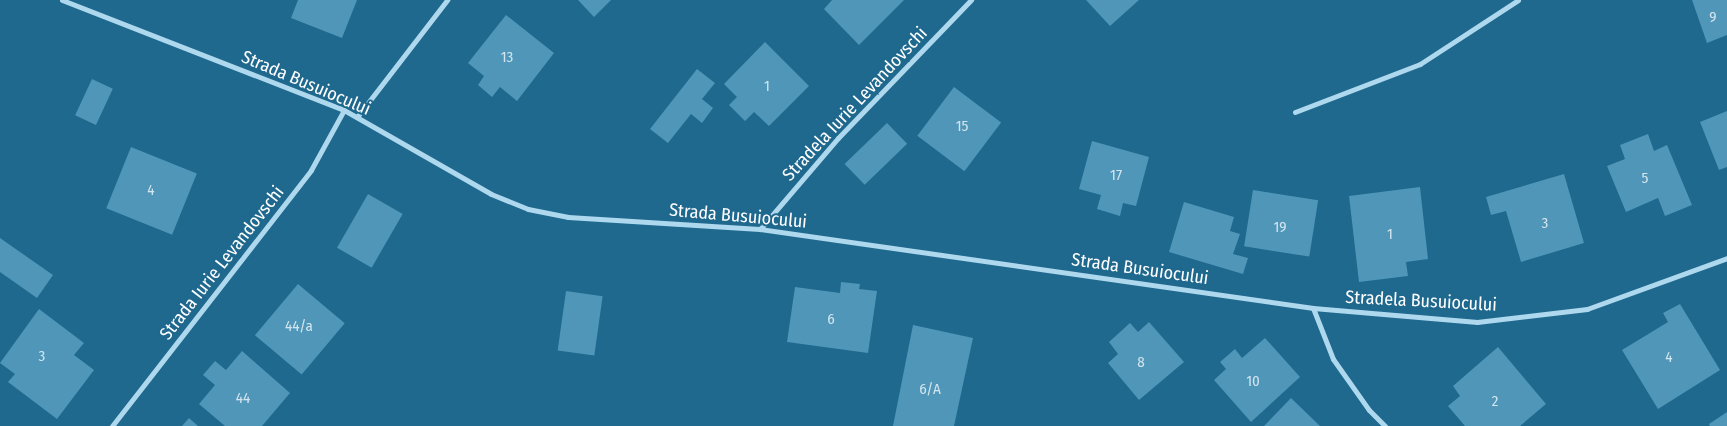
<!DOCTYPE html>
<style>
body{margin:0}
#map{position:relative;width:1727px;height:426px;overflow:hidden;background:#1f688e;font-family:"Fira Sans Condensed",sans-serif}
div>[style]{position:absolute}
.building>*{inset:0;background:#4f96b9;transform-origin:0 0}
.street>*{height:5px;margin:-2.5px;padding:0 2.5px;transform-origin:2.5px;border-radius:2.5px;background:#aed8ed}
span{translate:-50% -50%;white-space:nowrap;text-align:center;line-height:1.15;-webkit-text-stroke:4px #1f688e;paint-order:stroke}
.number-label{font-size:15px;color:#d3e5ee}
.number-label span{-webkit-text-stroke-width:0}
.street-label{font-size:18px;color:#fff}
</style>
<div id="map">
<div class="building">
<div style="clip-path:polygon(298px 0,357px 0,342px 38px,291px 18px)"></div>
<div style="clip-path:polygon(578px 0,611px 0,594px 17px)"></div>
<div style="clip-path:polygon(832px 0,904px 0,859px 45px,824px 9px)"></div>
<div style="clip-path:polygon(1086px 0,1139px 0,1110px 26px)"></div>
<div style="clip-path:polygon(1692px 0,1727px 0,1727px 35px,1707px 43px)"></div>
<div style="clip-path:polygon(506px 15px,554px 53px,517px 101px,500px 87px,492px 97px,478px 85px,484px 76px,468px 63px)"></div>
<div style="clip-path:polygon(765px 42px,809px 86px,769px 126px,754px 112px,745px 121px,729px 105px,737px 97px,724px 84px)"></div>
<div style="clip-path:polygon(697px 69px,715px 83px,702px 99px,713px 108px,702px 123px,691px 114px,668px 143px,650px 129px)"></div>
<div style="left:92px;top:79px;width:23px;height:40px;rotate:25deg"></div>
<div style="left:954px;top:87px;width:59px;height:61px;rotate:37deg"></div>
<div style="clip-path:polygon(1727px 111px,1727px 167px,1719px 170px,1700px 122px)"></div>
<div style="left:887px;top:123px;width:29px;height:59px;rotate:46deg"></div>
<div style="clip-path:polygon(1648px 134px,1654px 151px,1667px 145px,1692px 205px,1665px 216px,1658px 198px,1626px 212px,1607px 166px,1625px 159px,1620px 145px)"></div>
<div style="clip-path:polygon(1092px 141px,1149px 157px,1136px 206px,1123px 203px,1120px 216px,1097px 209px,1101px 195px,1079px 189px)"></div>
<div style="left:131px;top:147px;width:71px;height:66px;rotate:22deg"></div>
<div style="clip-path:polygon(1564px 174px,1584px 243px,1521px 262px,1506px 211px,1491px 215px,1486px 197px)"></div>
<div style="clip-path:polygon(1420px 187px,1428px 259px,1406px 262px,1408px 276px,1359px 282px,1349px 196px)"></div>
<div style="left:1253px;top:190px;width:66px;height:57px;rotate:9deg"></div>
<div style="left:368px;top:194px;width:40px;height:62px;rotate:30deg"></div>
<div style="clip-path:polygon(1184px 202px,1234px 217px,1230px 231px,1240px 234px,1233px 254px,1248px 258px,1243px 274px,1169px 252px)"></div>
<div style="clip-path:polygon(0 238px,53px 275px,37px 298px,0 272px)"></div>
<div style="clip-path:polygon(841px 282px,860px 284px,859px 289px,877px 291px,868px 353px,787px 342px,795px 287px,840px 293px)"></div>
<div style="left:298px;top:284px;width:61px;height:67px;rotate:40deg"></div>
<div style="left:566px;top:291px;width:37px;height:60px;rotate:8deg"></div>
<div style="clip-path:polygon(1680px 304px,1720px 370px,1658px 409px,1622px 350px,1668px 322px,1663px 313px)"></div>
<div style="clip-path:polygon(39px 309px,84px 343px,74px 355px,94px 370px,57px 419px,8px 382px,15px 374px,0 363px)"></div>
<div style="clip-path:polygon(1149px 322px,1184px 362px,1139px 400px,1108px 363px,1118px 354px,1109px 342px,1130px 323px,1138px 332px)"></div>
<div style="clip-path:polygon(913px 325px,973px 338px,954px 426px,893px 426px)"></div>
<div style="clip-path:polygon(1265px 338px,1300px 377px,1251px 422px,1214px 380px,1226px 369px,1220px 362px,1235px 349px,1242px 358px)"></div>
<div style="clip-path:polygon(1498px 347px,1546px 404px,1520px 426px,1465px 426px,1448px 406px,1460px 396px,1453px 386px)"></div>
<div style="clip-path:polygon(242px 351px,290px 393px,262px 426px,225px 426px,199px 404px,215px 385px,203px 375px,215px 361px,226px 370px)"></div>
<div style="clip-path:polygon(1291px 398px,1320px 426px,1264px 426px)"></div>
<div style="clip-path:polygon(1727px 412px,1727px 426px,1710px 426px,1709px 424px)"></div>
<div style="clip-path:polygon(189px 418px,198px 426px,182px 426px)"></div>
</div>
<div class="street">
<div style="left:62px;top:0;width:303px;rotate:21.3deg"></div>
<div style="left:344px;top:110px;width:169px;rotate:29.7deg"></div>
<div style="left:491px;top:194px;width:40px;rotate:22deg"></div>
<div style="left:528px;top:209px;width:41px;rotate:11.3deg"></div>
<div style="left:568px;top:217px;width:192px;rotate:3.6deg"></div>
<div style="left:760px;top:229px;width:559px;rotate:8.13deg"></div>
<div style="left:1313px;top:308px;width:165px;rotate:4.9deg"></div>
<div style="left:1477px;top:322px;width:111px;rotate:-6.7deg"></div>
<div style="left:1587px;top:309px;width:149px;rotate:-20deg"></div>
<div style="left:1295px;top:112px;width:134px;rotate:-21deg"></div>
<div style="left:1420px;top:64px;width:117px;rotate:-33.1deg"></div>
<div style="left:357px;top:117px;width:148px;rotate:-52.4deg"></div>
<div style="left:760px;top:229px;width:120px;rotate:-49.4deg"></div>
<div style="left:838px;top:138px;width:192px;rotate:-46.1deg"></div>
<div style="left:1313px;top:308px;width:55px;rotate:68.6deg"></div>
<div style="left:1333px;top:359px;width:62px;rotate:54.8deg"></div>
<div style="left:1369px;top:410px;width:23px;rotate:45deg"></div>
<div style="left:112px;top:426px;width:324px;rotate:-52.1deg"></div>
<div style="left:311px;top:170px;width:68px;rotate:-61.2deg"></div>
</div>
<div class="number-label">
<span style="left:1713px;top:18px">9</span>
<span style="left:507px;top:58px">13</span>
<span style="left:767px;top:87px">1</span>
<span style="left:962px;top:127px">15</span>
<span style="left:1116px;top:176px">17</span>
<span style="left:1645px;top:179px">5</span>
<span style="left:151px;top:191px">4</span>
<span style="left:1545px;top:224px">3</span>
<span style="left:1280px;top:228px">19</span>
<span style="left:1390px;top:235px">1</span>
<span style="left:831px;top:320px">6</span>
<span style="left:299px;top:327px">44/a</span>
<span style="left:42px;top:357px">3</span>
<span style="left:1669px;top:358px">4</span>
<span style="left:1141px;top:363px">8</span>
<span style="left:1253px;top:382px">10</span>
<span style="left:930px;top:390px">6/A</span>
<span style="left:243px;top:399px">44</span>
<span style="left:1495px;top:402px">2</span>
</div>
<div class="street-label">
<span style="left:306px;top:83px;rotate:23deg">Strada Busuiocului</span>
<span style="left:855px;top:104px;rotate:-47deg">Stradela Iurie Levandovschi</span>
<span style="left:738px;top:216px;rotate:5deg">Strada Busuiocului</span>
<span style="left:222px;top:263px;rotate:-52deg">Strada Iurie Levandovschi</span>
<span style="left:1140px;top:269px;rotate:8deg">Strada Busuiocului</span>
<span style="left:1421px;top:301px;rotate:3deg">Stradela Busuiocului</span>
</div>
</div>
